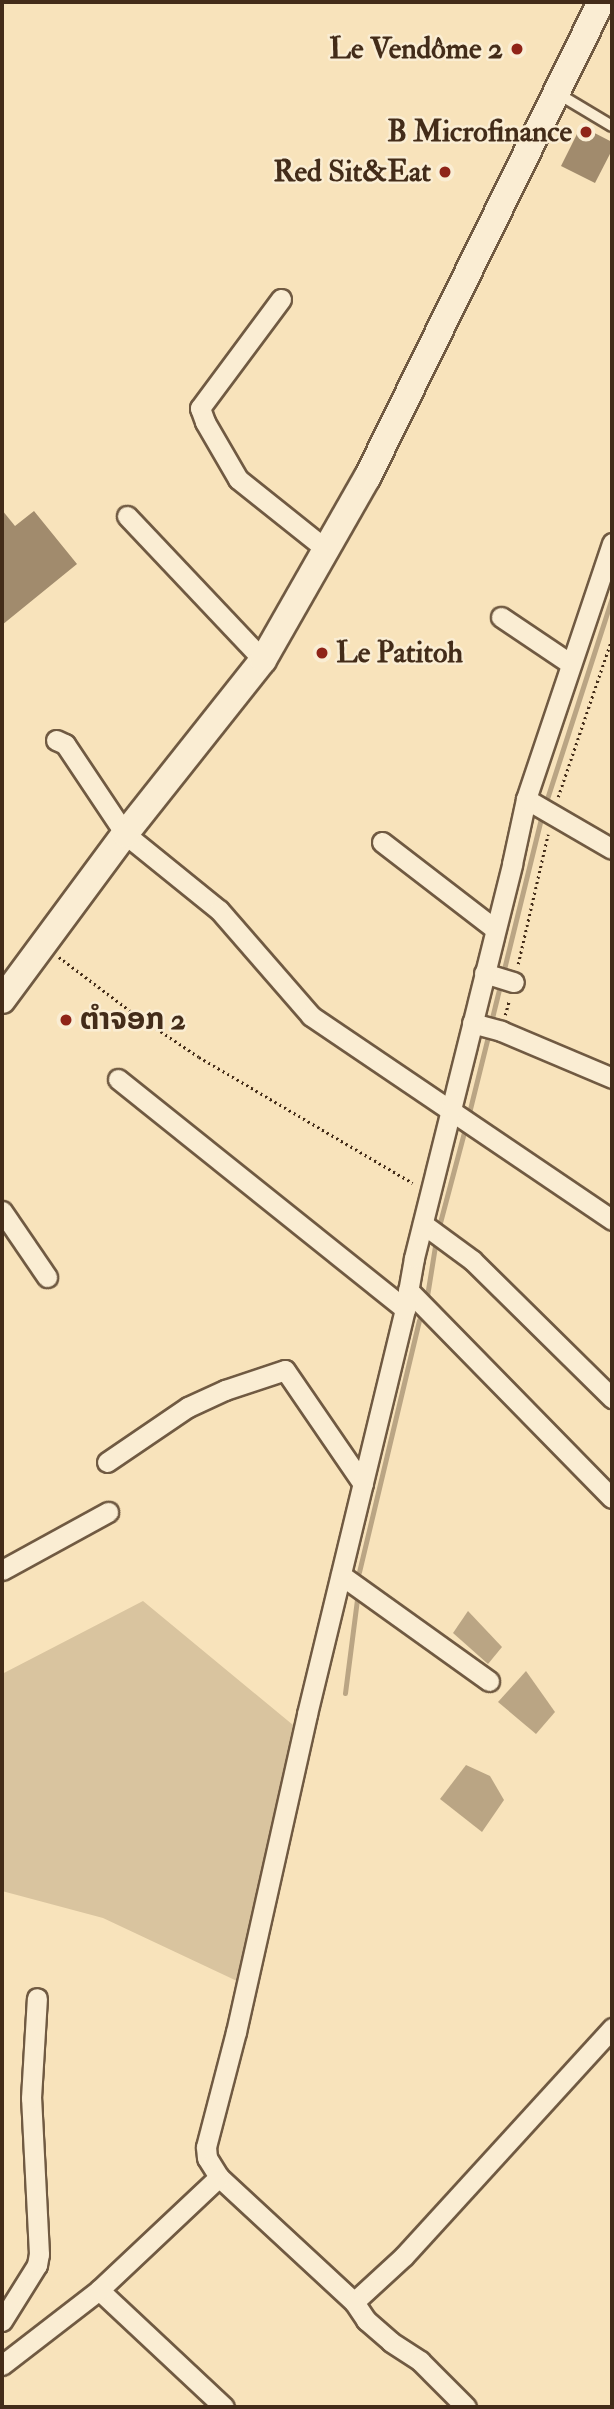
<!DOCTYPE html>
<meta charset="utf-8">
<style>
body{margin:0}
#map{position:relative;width:614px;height:2409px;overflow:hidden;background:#f8e3bb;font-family:"IM FELL Double Pica","Noto Sans Lao",serif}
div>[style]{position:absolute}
.green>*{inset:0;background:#d9c49f}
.water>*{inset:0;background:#baa584}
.stream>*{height:5px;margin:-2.5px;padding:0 2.5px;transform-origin:2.5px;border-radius:2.5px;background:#baa584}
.building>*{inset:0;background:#a18b6d}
.path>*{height:2.5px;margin-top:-1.25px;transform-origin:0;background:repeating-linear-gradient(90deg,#432c19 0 2px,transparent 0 5.5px)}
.roads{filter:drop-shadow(2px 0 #705a42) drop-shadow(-2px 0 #705a42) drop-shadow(0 2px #705a42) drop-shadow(0 -2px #705a42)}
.lane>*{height:10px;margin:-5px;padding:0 5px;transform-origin:5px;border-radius:5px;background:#faedd3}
.street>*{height:19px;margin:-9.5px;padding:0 9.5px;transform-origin:9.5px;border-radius:9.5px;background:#faedd3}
.secondary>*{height:26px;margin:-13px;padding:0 13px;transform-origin:13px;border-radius:13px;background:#faedd3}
.dots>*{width:19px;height:19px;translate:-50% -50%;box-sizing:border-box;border:4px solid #faedd3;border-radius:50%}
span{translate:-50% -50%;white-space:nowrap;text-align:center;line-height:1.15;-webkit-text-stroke:5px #faedd3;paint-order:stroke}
.poi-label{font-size:30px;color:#432c19;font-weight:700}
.right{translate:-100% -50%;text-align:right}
.left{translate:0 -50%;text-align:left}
.frame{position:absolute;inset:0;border:4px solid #432c19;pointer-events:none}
</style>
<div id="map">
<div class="green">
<div style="clip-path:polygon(143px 1601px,293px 1725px,237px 1981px,103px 1918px,2px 1891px,2px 1674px)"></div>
</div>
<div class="water">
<div style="clip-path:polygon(468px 1611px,502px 1647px,488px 1664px,453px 1633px)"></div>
<div style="clip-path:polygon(526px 1671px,555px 1712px,536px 1734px,498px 1702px)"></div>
<div style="clip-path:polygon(466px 1765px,490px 1776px,504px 1800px,482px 1832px,440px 1799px)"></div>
</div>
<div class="stream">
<div style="left:545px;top:805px;width:218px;rotate:-72.1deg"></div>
<div style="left:491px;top:1022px;width:213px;rotate:-76.2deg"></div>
<div style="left:468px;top:1117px;width:88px;rotate:-76.1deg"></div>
<div style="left:438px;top:1230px;width:101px;rotate:-75.1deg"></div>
<div style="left:427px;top:1296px;width:57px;rotate:-80.9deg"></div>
<div style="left:359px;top:1572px;width:259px;rotate:-76.6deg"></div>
<div style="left:345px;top:1693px;width:95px;rotate:-82.7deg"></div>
</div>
<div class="building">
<div style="clip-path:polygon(581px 126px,612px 142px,612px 150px,595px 183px,561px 166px)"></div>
<div style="clip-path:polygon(2px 510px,15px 526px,34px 511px,77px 564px,2px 625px)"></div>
</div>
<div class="path">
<div style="left:558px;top:797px;width:168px;rotate:-71.2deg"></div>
<div style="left:59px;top:957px;width:88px;rotate:37.1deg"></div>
<div style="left:129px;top:1010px;width:84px;rotate:33.9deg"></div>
<div style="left:199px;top:1057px;width:248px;rotate:30.5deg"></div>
<div style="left:518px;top:964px;width:133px;rotate:-77deg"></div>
<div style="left:505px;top:1015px;width:15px;rotate:-74deg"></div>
</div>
<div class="roads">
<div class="lane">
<div style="left:557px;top:93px;width:64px;rotate:31deg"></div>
</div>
<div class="street">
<div style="left:281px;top:299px;width:136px;rotate:126.6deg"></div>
<div style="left:200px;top:408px;width:15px;rotate:70deg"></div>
<div style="left:205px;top:422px;width:66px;rotate:59.9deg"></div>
<div style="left:238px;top:479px;width:114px;rotate:38.6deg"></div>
<div style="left:127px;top:516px;width:198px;rotate:46.6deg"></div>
<div style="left:501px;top:617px;width:84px;rotate:33.9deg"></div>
<div style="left:56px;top:740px;width:10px;rotate:24deg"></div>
<div style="left:65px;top:744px;width:108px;rotate:56.3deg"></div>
<div style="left:125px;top:834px;width:121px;rotate:39deg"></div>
<div style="left:219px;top:910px;width:140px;rotate:49deg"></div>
<div style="left:311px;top:1016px;width:364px;rotate:34.1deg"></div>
<div style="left:526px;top:799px;width:99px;rotate:30.2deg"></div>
<div style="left:382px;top:842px;width:143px;rotate:37.6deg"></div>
<div style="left:484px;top:973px;width:31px;rotate:17deg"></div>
<div style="left:472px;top:1023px;width:30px;rotate:15deg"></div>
<div style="left:501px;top:1031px;width:121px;rotate:22.9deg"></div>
<div style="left:118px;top:1079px;width:368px;rotate:38.7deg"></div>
<div style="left:2px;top:1211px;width:80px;rotate:55.7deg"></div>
<div style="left:423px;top:1224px;width:61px;rotate:36.3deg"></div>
<div style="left:472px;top:1260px;width:197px;rotate:44.6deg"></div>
<div style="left:408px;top:1290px;width:291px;rotate:45.6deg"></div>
<div style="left:107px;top:1462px;width:98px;rotate:-34.2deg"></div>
<div style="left:188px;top:1407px;width:41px;rotate:-24.7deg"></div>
<div style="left:225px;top:1390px;width:63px;rotate:-18.4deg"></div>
<div style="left:285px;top:1370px;width:138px;rotate:55.6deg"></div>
<div style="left:2px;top:1570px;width:121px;rotate:-28.7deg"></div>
<div style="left:341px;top:1575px;width:182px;rotate:35.6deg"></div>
<div style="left:219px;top:2177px;width:184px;rotate:42.8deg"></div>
<div style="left:354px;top:2302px;width:22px;rotate:56deg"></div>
<div style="left:366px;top:2320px;width:33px;rotate:41deg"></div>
<div style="left:391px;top:2342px;width:35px;rotate:33deg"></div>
<div style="left:420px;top:2361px;width:65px;rotate:45deg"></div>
<div style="left:99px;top:2290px;width:171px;rotate:43.1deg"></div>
<div style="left:354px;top:2302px;width:68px;rotate:-42.6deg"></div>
<div style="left:404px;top:2256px;width:309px;rotate:-47.6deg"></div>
<div style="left:2px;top:2321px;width:66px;rotate:-58deg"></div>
<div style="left:37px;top:2265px;width:11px;rotate:-80deg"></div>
<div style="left:39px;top:2254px;width:156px;rotate:-92.9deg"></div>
<div style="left:31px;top:2098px;width:100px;rotate:-86.6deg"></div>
<div style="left:2px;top:2365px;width:123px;rotate:-37.7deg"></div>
<div style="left:99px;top:2290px;width:165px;rotate:-43.3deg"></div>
<div style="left:219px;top:2177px;width:22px;rotate:-122deg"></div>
<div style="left:207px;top:2158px;width:11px;rotate:-95deg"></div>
<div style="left:206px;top:2147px;width:119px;rotate:-75.4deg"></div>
<div style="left:236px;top:2032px;width:326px;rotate:-77.4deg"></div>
<div style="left:307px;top:1714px;width:417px;rotate:-76.4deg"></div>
<div style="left:405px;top:1309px;width:52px;rotate:-80deg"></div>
<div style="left:414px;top:1258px;width:406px;rotate:-76deg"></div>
<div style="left:512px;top:864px;width:66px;rotate:-77.8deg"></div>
<div style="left:526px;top:799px;width:270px;rotate:-71.4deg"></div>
</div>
<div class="secondary">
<div style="left:2px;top:1000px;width:207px;rotate:-53.5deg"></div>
<div style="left:125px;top:834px;width:222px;rotate:-51.6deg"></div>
<div style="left:263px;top:660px;width:210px;rotate:-60.3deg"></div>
<div style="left:367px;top:478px;width:530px;rotate:-63.82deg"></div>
</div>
</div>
<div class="dots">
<div style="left:517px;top:49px;background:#8f2418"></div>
<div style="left:586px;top:132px;background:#8f2418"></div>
<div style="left:445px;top:172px;background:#8f2418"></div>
<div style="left:322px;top:653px;background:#8f2418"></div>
<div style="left:66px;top:1020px;background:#8f2418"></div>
</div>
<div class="poi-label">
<span class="right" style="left:503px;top:49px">Le Vendôme 2</span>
<span class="right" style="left:572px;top:132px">B Microfinance</span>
<span class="right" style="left:431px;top:172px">Red Sit&amp;Eat</span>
<span class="left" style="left:336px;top:653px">Le Patitoh</span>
<span class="left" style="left:80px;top:1020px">ຕຳຈອກ 2</span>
</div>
<div class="frame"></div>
</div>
